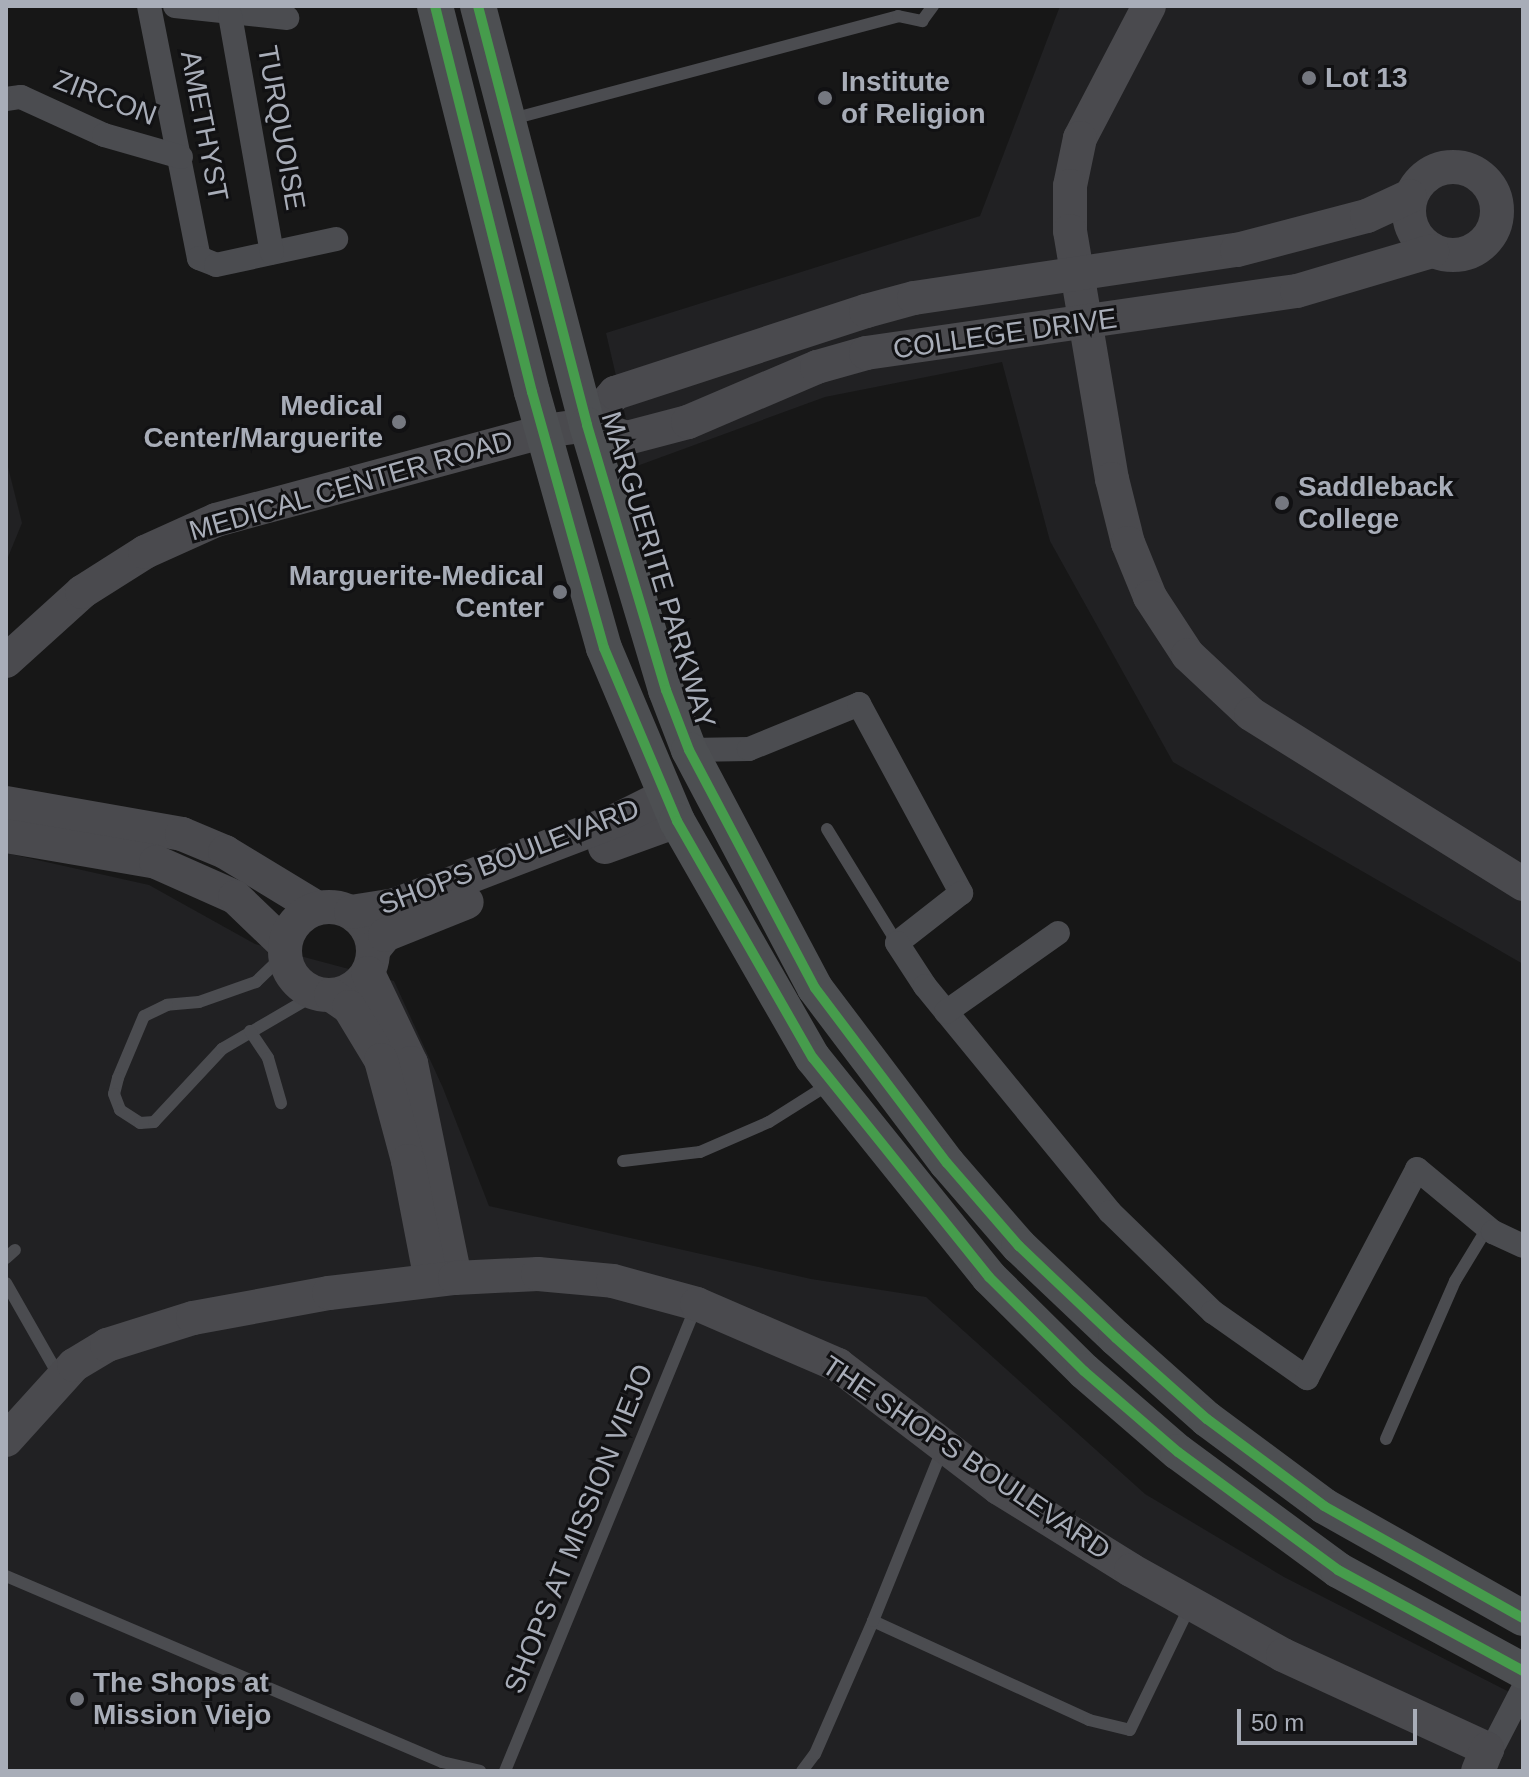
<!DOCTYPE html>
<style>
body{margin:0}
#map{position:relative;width:1529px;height:1777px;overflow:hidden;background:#171717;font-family:Helvetica,sans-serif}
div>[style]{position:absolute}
.built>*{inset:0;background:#212123}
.lane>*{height:12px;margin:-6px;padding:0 6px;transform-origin:6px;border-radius:6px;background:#4b4c50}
.street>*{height:24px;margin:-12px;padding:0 12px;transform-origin:12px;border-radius:12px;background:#4b4c50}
.secondary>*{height:34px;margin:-17px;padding:0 17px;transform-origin:17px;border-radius:17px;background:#4a4a4e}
.secondary>.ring{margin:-17px;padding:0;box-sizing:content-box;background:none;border:34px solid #4a4a4e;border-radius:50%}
.primary>*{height:36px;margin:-18px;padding:0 18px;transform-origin:18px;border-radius:18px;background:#4d4f52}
.cycleway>*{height:10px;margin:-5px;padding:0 5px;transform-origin:5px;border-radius:5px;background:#469c4c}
.dots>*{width:22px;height:22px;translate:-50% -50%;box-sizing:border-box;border:4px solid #111113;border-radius:50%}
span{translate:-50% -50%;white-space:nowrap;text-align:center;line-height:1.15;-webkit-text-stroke:6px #111113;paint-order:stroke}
.poi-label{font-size:28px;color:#a8adb8;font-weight:700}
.left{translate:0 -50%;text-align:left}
.right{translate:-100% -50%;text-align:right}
.street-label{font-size:28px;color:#a8adb8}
.frame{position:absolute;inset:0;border:8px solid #a8adb8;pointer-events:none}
.scale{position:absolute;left:1237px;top:1709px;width:180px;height:36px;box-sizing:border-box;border:4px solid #a8adb8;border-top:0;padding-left:10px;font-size:24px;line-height:28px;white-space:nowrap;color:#a8adb8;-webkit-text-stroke:6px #111113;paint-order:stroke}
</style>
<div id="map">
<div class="built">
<div style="clip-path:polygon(1060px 6px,1523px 6px,1523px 964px,1173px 762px,1050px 541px,1002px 362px,825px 397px,637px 466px,606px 333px,980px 216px)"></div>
<div style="clip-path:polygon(6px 459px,22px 523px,6px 562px)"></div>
<div style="clip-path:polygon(6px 853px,149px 885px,255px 944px,394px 981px,443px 1088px,489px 1206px,811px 1279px,926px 1297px,1145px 1494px,1284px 1577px,1523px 1699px,1523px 1771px,6px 1771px)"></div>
</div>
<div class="lane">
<div style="left:512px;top:119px;width:400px;rotate:-14.9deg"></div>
<div style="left:898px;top:16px;width:25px;rotate:12deg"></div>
<div style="left:922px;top:21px;width:19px;rotate:-54deg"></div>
<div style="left:827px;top:829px;width:134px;rotate:58.4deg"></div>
<div style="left:285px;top:954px;width:40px;rotate:136deg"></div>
<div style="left:256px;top:982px;width:60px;rotate:160.7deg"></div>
<div style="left:199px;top:1002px;width:32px;rotate:175deg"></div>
<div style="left:167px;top:1005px;width:25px;rotate:154deg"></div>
<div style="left:144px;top:1016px;width:67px;rotate:112.8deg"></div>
<div style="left:118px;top:1078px;width:16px;rotate:104deg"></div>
<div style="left:114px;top:1094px;width:17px;rotate:69deg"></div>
<div style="left:120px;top:1110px;width:24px;rotate:33deg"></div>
<div style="left:140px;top:1123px;width:14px;rotate:-4deg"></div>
<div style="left:154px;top:1122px;width:100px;rotate:-47deg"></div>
<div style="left:222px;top:1049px;width:111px;rotate:-30.3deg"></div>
<div style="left:250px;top:1031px;width:32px;rotate:56deg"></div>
<div style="left:268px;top:1058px;width:47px;rotate:73.9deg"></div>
<div style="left:623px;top:1161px;width:78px;rotate:-6.7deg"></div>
<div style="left:700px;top:1152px;width:75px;rotate:-23.5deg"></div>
<div style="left:769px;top:1122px;width:71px;rotate:-32.3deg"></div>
<div style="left:6px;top:1258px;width:12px;rotate:-42deg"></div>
<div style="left:6px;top:1283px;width:107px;rotate:60.3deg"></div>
<div style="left:1386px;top:1439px;width:172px;rotate:-66.4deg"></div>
<div style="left:1455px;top:1281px;width:63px;rotate:-58.6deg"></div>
<div style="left:6px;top:1576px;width:474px;rotate:23.1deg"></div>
<div style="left:442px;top:1762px;width:39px;rotate:13deg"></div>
<div style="left:873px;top:1621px;width:238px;rotate:24.6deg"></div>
<div style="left:1089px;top:1720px;width:42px;rotate:13.7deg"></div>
<div style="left:1130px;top:1730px;width:138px;rotate:-64.2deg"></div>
<div style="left:505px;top:1771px;width:505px;rotate:-67.65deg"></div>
<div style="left:802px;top:1771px;width:21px;rotate:-53deg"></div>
<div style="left:815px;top:1754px;width:145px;rotate:-66.4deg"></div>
<div style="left:873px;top:1621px;width:187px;rotate:-68deg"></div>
</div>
<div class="street">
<div style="left:149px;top:6px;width:257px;rotate:78.8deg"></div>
<div style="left:199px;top:258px;width:18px;rotate:22deg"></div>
<div style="left:216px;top:265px;width:123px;rotate:-12.2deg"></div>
<div style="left:175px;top:6px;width:113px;rotate:6.1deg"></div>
<div style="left:230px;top:15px;width:241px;rotate:80deg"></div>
<div style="left:6px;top:99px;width:15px;rotate:-8deg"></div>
<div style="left:21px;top:97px;width:91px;rotate:24.6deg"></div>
<div style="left:104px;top:135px;width:80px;rotate:15.9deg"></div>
<div style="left:689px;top:750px;width:60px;rotate:-1deg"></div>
<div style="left:749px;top:749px;width:119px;rotate:-22.2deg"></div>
<div style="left:859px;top:704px;width:215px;rotate:61.6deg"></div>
<div style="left:961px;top:893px;width:81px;rotate:142deg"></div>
<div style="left:897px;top:943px;width:51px;rotate:56.9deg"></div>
<div style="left:925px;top:986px;width:292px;rotate:50.7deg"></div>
<div style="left:1110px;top:1212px;width:144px;rotate:44.2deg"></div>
<div style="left:1213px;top:1312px;width:115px;rotate:35.1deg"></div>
<div style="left:1307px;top:1378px;width:236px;rotate:-62.2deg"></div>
<div style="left:1417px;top:1169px;width:99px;rotate:39.7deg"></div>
<div style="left:1493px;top:1232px;width:33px;rotate:25deg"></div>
<div style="left:946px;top:1012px;width:137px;rotate:-35.2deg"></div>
<div style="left:1495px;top:1743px;width:61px;rotate:-62.6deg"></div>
</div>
<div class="secondary">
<div style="left:1149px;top:6px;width:149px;rotate:117.6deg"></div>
<div style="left:1080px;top:138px;width:49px;rotate:101.8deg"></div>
<div style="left:1070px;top:186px;width:45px;rotate:90deg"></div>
<div style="left:1070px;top:231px;width:252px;rotate:80.4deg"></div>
<div style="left:1112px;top:479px;width:66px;rotate:76deg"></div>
<div style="left:1128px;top:543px;width:58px;rotate:67.8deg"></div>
<div style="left:1150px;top:597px;width:69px;rotate:56.8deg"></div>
<div style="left:1188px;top:655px;width:86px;rotate:43.1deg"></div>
<div style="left:1251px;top:714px;width:321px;rotate:32deg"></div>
<div class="ring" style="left:1409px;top:167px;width:54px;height:54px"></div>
<div style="left:587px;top:425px;width:43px;rotate:-48.8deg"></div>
<div style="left:615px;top:393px;width:264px;rotate:-18.1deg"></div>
<div style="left:866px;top:311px;width:50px;rotate:-15.2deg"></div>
<div style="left:914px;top:298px;width:327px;rotate:-8.5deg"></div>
<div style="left:1237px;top:250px;width:134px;rotate:-14.7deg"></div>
<div style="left:1367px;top:216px;width:47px;rotate:-24.9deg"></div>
<div style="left:6px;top:661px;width:103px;rotate:-42.2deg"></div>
<div style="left:82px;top:592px;width:75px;rotate:-32.4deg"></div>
<div style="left:145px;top:552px;width:78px;rotate:-24.3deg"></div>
<div style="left:216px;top:520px;width:341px;rotate:-15.1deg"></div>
<div style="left:545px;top:431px;width:42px;rotate:-8.1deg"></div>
<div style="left:587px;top:425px;width:42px;rotate:18deg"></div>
<div style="left:627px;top:438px;width:63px;rotate:-14.7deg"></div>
<div style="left:688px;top:422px;width:140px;rotate:-23.1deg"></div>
<div style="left:817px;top:367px;width:51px;rotate:-15.9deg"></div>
<div style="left:866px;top:353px;width:435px;rotate:-8.2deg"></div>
<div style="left:1297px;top:291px;width:141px;rotate:-16.5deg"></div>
<div style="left:6px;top:803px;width:179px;rotate:10deg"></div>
<div style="left:182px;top:834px;width:47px;rotate:22.7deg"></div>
<div style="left:225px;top:852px;width:108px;rotate:31.3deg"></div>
<div style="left:6px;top:836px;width:152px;rotate:9.8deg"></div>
<div style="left:156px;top:862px;width:86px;rotate:23.9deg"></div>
<div style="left:235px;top:897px;width:69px;rotate:43.8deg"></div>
<div style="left:605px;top:847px;width:77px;rotate:-19.9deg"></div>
<div class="ring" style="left:285px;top:907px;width:54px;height:54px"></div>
<div style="left:351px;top:912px;width:45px;rotate:-9deg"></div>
<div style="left:395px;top:905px;width:235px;rotate:-20.9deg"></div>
<div style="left:615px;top:821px;width:56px;rotate:-26.6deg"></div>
<div style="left:373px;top:950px;width:19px;rotate:-51deg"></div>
<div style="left:385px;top:935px;width:88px;rotate:-21.9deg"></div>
<div style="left:368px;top:973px;width:100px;rotate:64.5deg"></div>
<div style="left:411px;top:1063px;width:219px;rotate:78.4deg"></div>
<div style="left:331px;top:995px;width:22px;rotate:34deg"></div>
<div style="left:349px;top:1007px;width:62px;rotate:58.9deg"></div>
<div style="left:381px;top:1060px;width:105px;rotate:75deg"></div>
<div style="left:408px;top:1161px;width:121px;rotate:79.1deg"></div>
<div style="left:6px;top:1440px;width:101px;rotate:-47.8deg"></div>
<div style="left:74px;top:1365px;width:39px;rotate:-31deg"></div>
<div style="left:107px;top:1345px;width:90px;rotate:-17.4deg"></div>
<div style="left:193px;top:1318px;width:138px;rotate:-10.4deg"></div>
<div style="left:329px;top:1293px;width:127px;rotate:-6.8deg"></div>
<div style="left:455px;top:1278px;width:83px;rotate:-2.8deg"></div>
<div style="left:538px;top:1274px;width:75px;rotate:5.3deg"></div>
<div style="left:613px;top:1281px;width:87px;rotate:15.3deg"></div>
<div style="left:697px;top:1304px;width:154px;rotate:23.4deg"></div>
<div style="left:838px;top:1365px;width:203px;rotate:37.4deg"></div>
<div style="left:999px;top:1488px;width:155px;rotate:31.8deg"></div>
<div style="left:1131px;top:1570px;width:174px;rotate:29.2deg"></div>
<div style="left:1283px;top:1655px;width:225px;rotate:24.7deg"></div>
<div style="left:1487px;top:1749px;width:24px;rotate:112deg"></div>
</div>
<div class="primary">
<div style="left:435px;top:6px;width:398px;rotate:75.9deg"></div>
<div style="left:532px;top:392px;width:266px;rotate:74.3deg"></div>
<div style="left:604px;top:648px;width:188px;rotate:67.1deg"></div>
<div style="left:677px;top:821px;width:273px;rotate:60.2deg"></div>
<div style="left:813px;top:1058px;width:281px;rotate:51.2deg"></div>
<div style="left:989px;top:1277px;width:134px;rotate:44.7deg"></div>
<div style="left:1084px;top:1371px;width:124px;rotate:40.8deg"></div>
<div style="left:1178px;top:1452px;width:199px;rotate:36.4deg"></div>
<div style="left:1338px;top:1570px;width:211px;rotate:28.6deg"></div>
<div style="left:478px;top:6px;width:433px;rotate:75.4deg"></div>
<div style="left:587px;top:425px;width:277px;rotate:73.4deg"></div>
<div style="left:666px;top:690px;width:64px;rotate:69deg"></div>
<div style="left:689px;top:750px;width:269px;rotate:62.1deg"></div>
<div style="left:815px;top:988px;width:219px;rotate:53deg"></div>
<div style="left:947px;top:1163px;width:110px;rotate:49.1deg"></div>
<div style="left:1019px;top:1246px;width:134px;rotate:43.5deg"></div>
<div style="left:1116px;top:1338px;width:122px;rotate:41.7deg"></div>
<div style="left:1207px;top:1419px;width:146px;rotate:36.6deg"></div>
<div style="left:1324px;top:1506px;width:228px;rotate:29.4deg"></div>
</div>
<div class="cycleway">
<div style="left:435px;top:6px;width:398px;rotate:75.9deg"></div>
<div style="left:532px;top:392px;width:266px;rotate:74.3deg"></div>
<div style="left:604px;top:648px;width:188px;rotate:67.1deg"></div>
<div style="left:677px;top:821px;width:273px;rotate:60.2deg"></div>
<div style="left:813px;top:1058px;width:281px;rotate:51.2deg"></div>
<div style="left:989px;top:1277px;width:134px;rotate:44.7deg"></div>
<div style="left:1084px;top:1371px;width:124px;rotate:40.8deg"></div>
<div style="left:1178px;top:1452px;width:199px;rotate:36.4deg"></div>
<div style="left:1338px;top:1570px;width:211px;rotate:28.6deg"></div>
<div style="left:478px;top:6px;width:433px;rotate:75.4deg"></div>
<div style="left:587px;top:425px;width:277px;rotate:73.4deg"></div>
<div style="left:666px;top:690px;width:64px;rotate:69deg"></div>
<div style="left:689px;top:750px;width:269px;rotate:62.1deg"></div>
<div style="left:815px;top:988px;width:219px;rotate:53deg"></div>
<div style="left:947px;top:1163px;width:110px;rotate:49.1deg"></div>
<div style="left:1019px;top:1246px;width:134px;rotate:43.5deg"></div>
<div style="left:1116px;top:1338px;width:122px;rotate:41.7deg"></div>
<div style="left:1207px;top:1419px;width:146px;rotate:36.6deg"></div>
<div style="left:1324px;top:1506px;width:228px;rotate:29.4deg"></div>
</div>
<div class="dots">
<div style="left:1309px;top:78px;background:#757880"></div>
<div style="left:825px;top:98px;background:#757880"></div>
<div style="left:399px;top:422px;background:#757880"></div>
<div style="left:1282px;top:503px;background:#757880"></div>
<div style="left:560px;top:592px;background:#757880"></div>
<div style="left:77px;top:1699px;background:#757880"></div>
</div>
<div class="poi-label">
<span class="left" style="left:1325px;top:78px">Lot 13</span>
<span class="left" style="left:841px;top:98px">Institute<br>of Religion</span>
<span class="right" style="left:383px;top:422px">Medical<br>Center/Marguerite</span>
<span class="left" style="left:1298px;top:503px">Saddleback<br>College</span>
<span class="right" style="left:544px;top:592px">Marguerite-Medical<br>Center</span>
<span class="left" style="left:93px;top:1699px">The Shops at<br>Mission Viejo</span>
</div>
<div class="street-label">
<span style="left:105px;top:98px;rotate:21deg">ZIRCON</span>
<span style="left:204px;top:126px;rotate:79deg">AMETHYST</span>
<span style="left:281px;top:128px;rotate:80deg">TURQUOISE</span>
<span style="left:1005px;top:334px;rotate:-8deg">COLLEGE DRIVE</span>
<span style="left:351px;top:486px;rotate:-16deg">MEDICAL CENTER ROAD</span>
<span style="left:658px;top:570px;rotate:73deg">MARGUERITE PARKWAY</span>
<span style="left:509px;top:857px;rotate:-21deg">SHOPS BOULEVARD</span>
<span style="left:966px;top:1458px;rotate:34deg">THE SHOPS BOULEVARD</span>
<span style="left:579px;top:1529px;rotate:-68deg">SHOPS AT MISSION VIEJO</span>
</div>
<div class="frame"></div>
<div class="scale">50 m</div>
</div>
